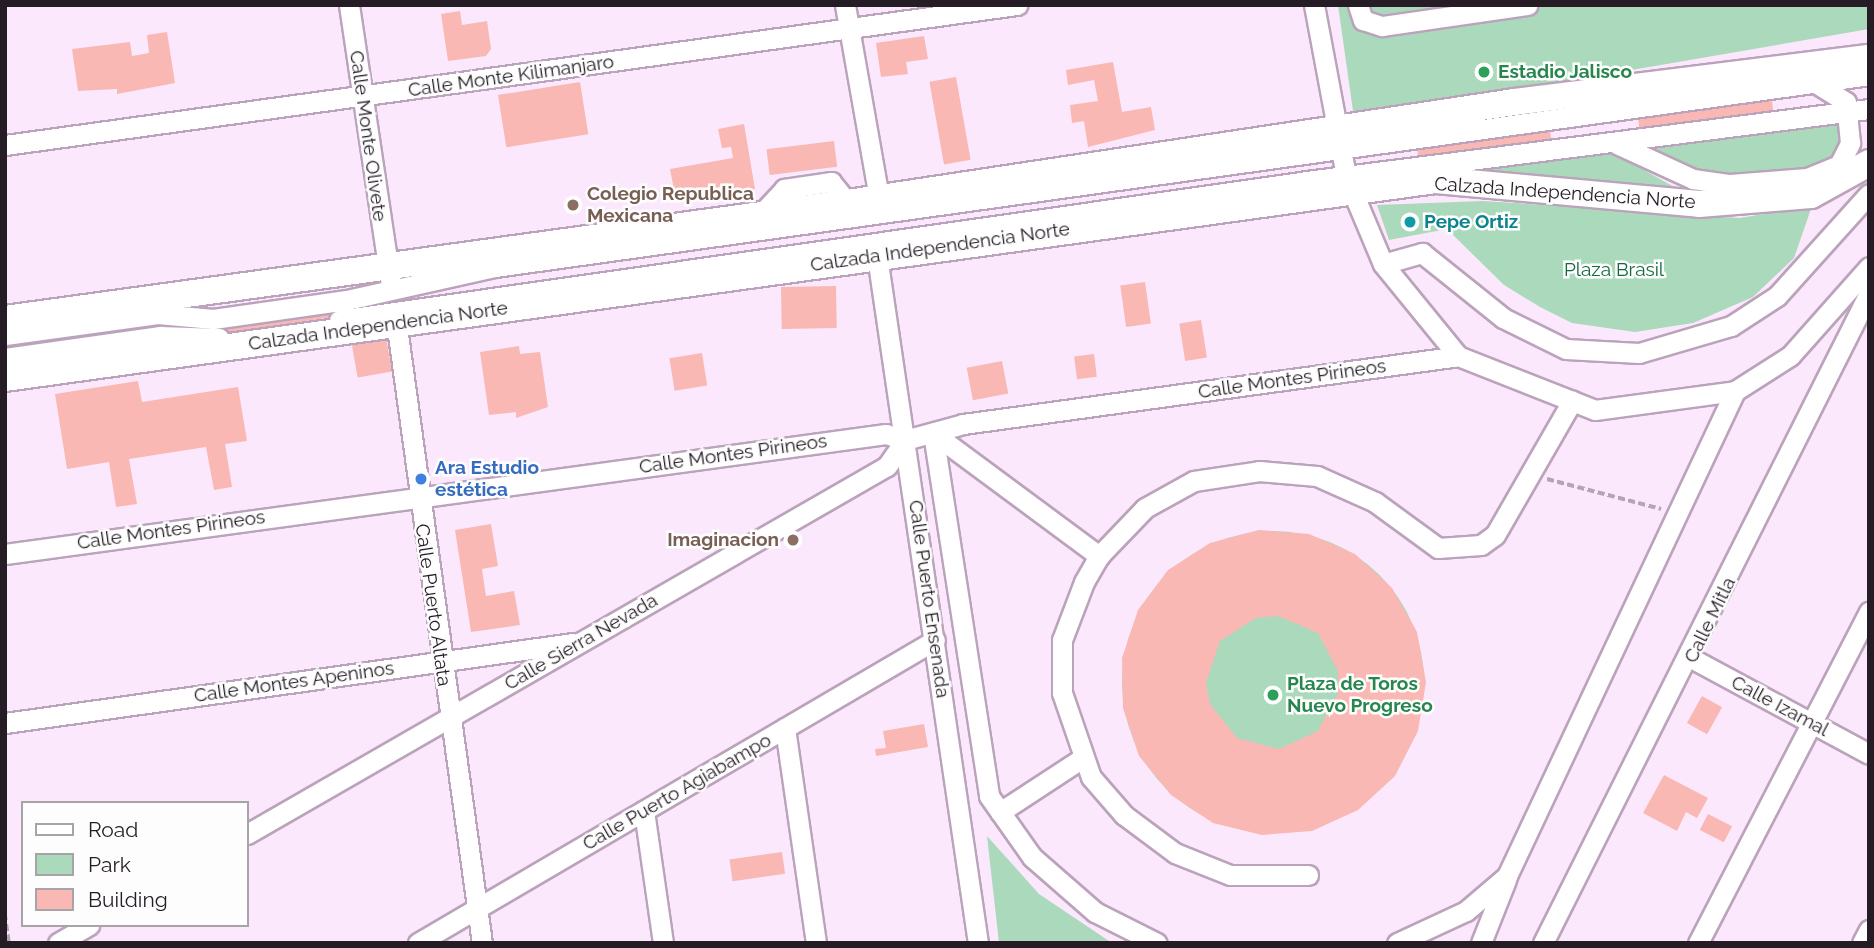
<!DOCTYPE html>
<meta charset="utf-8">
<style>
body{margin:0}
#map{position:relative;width:1874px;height:948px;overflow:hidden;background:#fce8fc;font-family:Raleway,sans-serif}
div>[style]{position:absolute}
.green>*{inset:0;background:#aad9bc}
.round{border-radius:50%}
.building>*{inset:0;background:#f9b8b3;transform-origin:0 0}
.path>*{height:3.5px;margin-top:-1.75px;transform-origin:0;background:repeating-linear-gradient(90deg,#b5a4b5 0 7px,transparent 0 10.5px)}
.roads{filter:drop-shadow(2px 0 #bba3bb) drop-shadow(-2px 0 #bba3bb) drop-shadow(0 2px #bba3bb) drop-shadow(0 -2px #bba3bb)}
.minor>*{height:19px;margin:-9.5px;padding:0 9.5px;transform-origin:9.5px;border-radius:9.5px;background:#fff}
.major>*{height:26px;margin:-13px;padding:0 13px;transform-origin:13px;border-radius:13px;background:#fff}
.dots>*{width:19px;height:19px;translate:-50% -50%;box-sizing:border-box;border:4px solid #fdfdfd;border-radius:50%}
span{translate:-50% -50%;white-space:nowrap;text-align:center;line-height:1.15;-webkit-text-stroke:5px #fdfdfd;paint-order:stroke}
.leisure-label{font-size:19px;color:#27864d;font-weight:700}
.left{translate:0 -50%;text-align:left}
.street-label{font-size:19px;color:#251c25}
.education-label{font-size:19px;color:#785e54;font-weight:700}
.right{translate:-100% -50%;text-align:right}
.culture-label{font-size:19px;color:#0d838f;font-weight:700}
.park-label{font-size:19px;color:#156841}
.shop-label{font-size:19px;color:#366cbe;font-weight:700}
.frame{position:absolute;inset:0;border:7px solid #251c25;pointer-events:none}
.legend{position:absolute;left:21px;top:801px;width:228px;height:126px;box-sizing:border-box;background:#fdfdfd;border:2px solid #a7a3a7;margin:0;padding:9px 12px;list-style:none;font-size:21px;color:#251c25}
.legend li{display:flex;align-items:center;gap:14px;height:35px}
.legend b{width:35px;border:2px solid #a7a3a7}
</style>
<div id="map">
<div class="green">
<div style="clip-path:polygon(1338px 5px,1869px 5px,1869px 29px,1354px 118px)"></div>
<div style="clip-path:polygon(1841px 121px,1845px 137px,1837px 152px,1819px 164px,1788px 171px,1726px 175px,1688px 170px,1655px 148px)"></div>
<div style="clip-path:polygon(1608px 150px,1685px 193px,1458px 172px)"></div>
<div style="clip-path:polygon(1483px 201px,1740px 218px,1812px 206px,1794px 258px,1753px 297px,1693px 323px,1635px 332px,1572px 323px,1540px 307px,1504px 285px,1447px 229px,1389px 240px,1377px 205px)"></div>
<div class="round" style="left:1122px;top:531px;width:302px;height:302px"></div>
<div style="clip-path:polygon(987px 836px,1039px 894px,1112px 943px,999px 943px)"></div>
</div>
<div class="building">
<div style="clip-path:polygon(460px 11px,462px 25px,487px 21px,491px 49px,486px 56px,448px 61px,441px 14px)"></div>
<div style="clip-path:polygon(167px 32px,175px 83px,117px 94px,117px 89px,78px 91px,72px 49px,130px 42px,132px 56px,149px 53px,147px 35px)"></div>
<div style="clip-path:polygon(924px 36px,928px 59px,906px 62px,908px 74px,881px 77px,876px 43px)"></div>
<div style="clip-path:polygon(1113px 62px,1122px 112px,1151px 107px,1155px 130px,1088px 147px,1084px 121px,1072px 123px,1070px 105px,1098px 101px,1094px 80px,1068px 85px,1066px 70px)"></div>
<div style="left:956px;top:77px;width:84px;height:27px;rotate:80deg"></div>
<div style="left:580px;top:82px;width:53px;height:83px;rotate:81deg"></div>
<div style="left:1772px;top:101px;width:16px;height:135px;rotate:83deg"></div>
<div style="clip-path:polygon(744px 124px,755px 189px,729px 194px,728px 185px,718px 187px,721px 198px,676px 200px,670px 169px,733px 158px,731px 147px,722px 148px,718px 129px)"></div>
<div style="left:1550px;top:130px;width:16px;height:134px;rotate:83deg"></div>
<div style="left:834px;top:141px;width:26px;height:68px;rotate:83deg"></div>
<div style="left:1145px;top:282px;width:42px;height:25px;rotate:82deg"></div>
<div style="left:836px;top:286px;width:42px;height:55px;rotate:89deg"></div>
<div style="clip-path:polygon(344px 305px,346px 315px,215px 335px,214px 323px)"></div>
<div style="left:1201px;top:320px;width:38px;height:22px;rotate:81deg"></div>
<div style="left:159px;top:322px;width:11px;height:133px;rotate:80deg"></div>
<div style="left:386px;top:337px;width:35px;height:35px;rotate:80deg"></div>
<div style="clip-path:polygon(519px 346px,520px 354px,540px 352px,548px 407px,516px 418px,516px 412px,489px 415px,480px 352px)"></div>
<div style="left:702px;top:353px;width:33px;height:33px;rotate:81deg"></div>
<div style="left:1094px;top:354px;width:23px;height:20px;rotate:83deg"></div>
<div style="left:1002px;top:361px;width:33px;height:36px;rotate:79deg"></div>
<div style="clip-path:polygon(138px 381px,142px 402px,238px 387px,247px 441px,225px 444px,232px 487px,214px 490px,206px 447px,129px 459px,137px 504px,116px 507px,109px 462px,67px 469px,55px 394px)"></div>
<div style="clip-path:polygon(491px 524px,498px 566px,482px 569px,486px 596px,514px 591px,520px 625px,471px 632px,455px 530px)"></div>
<div style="clip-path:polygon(evenodd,1259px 530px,1309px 534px,1355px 554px,1392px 588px,1417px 632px,1426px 682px,1418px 731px,1395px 776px,1358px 810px,1312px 831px,1262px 835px,1213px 823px,1171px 795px,1139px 756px,1123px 708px,1122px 658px,1138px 610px,1168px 570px,1210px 543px,1259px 530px,1278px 616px,1318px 633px,1338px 671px,1338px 693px,1318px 731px,1279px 749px,1237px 738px,1210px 704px,1206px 683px,1220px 641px,1256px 618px,1278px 616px)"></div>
<div style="left:1702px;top:696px;width:23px;height:31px;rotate:29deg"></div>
<div style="clip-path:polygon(924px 724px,928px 747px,876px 756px,875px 749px,886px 748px,883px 731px)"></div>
<div style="clip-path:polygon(1664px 775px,1708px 798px,1697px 818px,1686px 812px,1677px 831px,1643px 813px)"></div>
<div style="left:1708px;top:814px;width:27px;height:18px;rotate:27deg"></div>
<div style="left:782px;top:852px;width:22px;height:53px;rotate:82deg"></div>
</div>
<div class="path">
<div style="left:1547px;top:479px;width:118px;rotate:14.7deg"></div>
<div style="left:5px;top:914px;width:29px;rotate:82deg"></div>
</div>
<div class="roads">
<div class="minor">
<div style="left:349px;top:5px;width:278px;rotate:81.5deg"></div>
<div style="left:845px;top:5px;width:196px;rotate:80deg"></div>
<div style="left:1314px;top:5px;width:174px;rotate:79.4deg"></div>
<div style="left:1346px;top:176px;width:95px;rotate:67.2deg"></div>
<div style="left:1383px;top:264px;width:119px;rotate:50.8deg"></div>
<div style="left:1458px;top:356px;width:147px;rotate:21.5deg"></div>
<div style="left:1595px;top:410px;width:141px;rotate:-7.7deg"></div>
<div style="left:1735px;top:391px;width:65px;rotate:-32.5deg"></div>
<div style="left:1790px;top:356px;width:119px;rotate:-48.4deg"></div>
<div style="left:1358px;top:5px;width:16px;rotate:72deg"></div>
<div style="left:1363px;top:20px;width:20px;rotate:18deg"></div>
<div style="left:1382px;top:26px;width:147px;rotate:-8.2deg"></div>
<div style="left:1617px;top:144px;width:84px;rotate:24.7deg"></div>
<div style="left:1693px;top:179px;width:37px;rotate:8deg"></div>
<div style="left:1730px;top:184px;width:77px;rotate:-4.5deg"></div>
<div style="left:1807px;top:178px;width:35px;rotate:-22deg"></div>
<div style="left:1839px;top:165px;width:25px;rotate:-63deg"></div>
<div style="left:1850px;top:143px;width:41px;rotate:-95.6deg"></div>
<div style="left:1846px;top:102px;width:36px;rotate:-148deg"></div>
<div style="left:5px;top:145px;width:1022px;rotate:-7.88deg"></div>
<div style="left:762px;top:213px;width:33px;rotate:-47deg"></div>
<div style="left:784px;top:189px;width:48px;rotate:-8.5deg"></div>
<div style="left:831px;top:182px;width:27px;rotate:51deg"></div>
<div style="left:877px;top:256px;width:694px;rotate:81.64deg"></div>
<div style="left:1383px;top:264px;width:41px;rotate:-15.8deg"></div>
<div style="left:1422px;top:253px;width:104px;rotate:38.7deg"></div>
<div style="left:1503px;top:318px;width:70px;rotate:26.2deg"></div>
<div style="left:1566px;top:349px;width:73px;rotate:3.1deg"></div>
<div style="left:1639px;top:353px;width:96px;rotate:-16.4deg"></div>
<div style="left:1731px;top:326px;width:55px;rotate:-33.1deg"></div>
<div style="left:1777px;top:296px;width:137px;rotate:-48deg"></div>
<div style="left:395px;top:313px;width:636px;rotate:82.14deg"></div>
<div style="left:339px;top:320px;width:985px;rotate:-8.17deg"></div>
<div style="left:1314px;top:180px;width:560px;rotate:-7.29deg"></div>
<div style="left:5px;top:335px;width:154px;rotate:-7.8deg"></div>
<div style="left:158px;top:314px;width:55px;rotate:5.2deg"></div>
<div style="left:213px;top:319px;width:135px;rotate:-8.1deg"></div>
<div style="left:347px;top:300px;width:152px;rotate:-12.6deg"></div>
<div style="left:495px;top:267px;width:1387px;rotate:-7.95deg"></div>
<div style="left:5px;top:358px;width:157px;rotate:-8.1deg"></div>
<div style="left:160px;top:336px;width:59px;rotate:1.9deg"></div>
<div style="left:933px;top:433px;width:367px;rotate:81.2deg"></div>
<div style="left:989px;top:796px;width:75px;rotate:54.8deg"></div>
<div style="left:1032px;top:857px;width:84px;rotate:41.1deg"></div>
<div style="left:1095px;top:912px;width:69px;rotate:26.6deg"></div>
<div style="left:933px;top:433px;width:207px;rotate:36.5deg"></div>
<div style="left:5px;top:554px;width:889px;rotate:-7.76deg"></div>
<div style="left:886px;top:434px;width:20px;rotate:18deg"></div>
<div style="left:905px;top:440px;width:60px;rotate:-15.4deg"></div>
<div style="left:963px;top:424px;width:500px;rotate:-7.8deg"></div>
<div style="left:1691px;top:658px;width:202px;rotate:28.3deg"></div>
<div style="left:5px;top:723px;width:574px;rotate:-8.02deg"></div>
<div style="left:785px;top:728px;width:217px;rotate:81.8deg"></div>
<div style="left:644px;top:811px;width:133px;rotate:81.8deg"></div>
<div style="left:1000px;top:812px;width:97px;rotate:-33.2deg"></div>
<div style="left:247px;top:834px;width:738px;rotate:-29.9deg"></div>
<div style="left:887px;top:466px;width:32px;rotate:-55deg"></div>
<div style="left:1308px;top:875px;width:78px;rotate:180deg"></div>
<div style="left:1230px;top:875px;width:59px;rotate:-158.2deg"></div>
<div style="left:1175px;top:853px;width:64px;rotate:-143.3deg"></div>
<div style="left:1124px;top:815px;width:50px;rotate:-131deg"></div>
<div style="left:1091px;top:777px;width:89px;rotate:-109deg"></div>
<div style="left:1062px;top:693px;width:53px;rotate:-90deg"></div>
<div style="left:1062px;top:640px;width:62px;rotate:-69.2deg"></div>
<div style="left:1084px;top:582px;width:30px;rotate:-60deg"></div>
<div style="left:1099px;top:556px;width:66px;rotate:-46.2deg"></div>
<div style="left:1145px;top:508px;width:56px;rotate:-28.9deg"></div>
<div style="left:1194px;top:481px;width:66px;rotate:-8.7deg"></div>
<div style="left:1259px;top:471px;width:58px;rotate:4.9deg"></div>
<div style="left:1317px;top:476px;width:64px;rotate:24.1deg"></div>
<div style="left:1375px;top:502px;width:78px;rotate:36.1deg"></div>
<div style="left:1438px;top:548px;width:43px;rotate:-4deg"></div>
<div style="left:1481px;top:545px;width:17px;rotate:-36deg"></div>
<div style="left:1495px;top:535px;width:155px;rotate:-60.1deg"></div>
<div style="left:58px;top:943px;width:36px;rotate:-30deg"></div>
<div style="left:418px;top:943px;width:599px;rotate:-30.37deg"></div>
<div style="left:1397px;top:943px;width:76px;rotate:-24.9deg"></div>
<div style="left:1466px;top:911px;width:54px;rotate:-40.5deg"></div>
<div style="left:1507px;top:876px;width:536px;rotate:-64.82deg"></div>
<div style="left:1481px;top:943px;width:68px;rotate:-68.4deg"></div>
<div style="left:1543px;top:943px;width:727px;rotate:-63.36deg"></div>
<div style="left:1698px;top:943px;width:373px;rotate:-62.7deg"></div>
<div style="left:1862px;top:943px;width:15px;rotate:-62deg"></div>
</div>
<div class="major">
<div style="left:5px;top:319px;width:851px;rotate:-7.83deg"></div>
<div style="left:848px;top:203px;width:674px;rotate:-8.62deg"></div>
<div style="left:1514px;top:102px;width:358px;rotate:-7.1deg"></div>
<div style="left:5px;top:378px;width:1445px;rotate:-7.88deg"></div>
<div style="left:1436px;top:180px;width:264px;rotate:5.2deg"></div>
<div style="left:1699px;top:204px;width:112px;rotate:-4.6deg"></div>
<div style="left:1811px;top:195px;width:66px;rotate:-28.9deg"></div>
</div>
</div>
<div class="dots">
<div style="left:1484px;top:72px;background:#2e9e5b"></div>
<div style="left:573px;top:205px;background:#8d6e63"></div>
<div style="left:1410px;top:222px;background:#0f9aa8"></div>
<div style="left:421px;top:479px;background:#3f7fe0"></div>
<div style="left:793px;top:540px;background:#8d6e63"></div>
<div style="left:1273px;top:695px;background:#2e9e5b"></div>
</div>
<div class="leisure-label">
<span class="left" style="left:1498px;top:72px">Estadio Jalisco</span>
<span class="left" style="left:1287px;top:695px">Plaza de Toros<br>Nuevo Progreso</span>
</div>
<div class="street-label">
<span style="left:511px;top:76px;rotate:-8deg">Calle Monte Kilimanjaro</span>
<span style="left:368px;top:136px;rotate:82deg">Calle Monte Olivete</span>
<span style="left:1565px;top:193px;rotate:4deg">Calzada Independencia Norte</span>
<span style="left:940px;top:247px;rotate:-8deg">Calzada Independencia Norte</span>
<span style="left:378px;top:326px;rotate:-8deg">Calzada Independencia Norte</span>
<span style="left:1292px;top:379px;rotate:-8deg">Calle Montes Pirineos</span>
<span style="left:733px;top:454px;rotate:-8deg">Calle Montes Pirineos</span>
<span style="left:171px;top:530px;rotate:-8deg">Calle Montes Pirineos</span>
<span style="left:929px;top:599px;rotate:82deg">Calle Puerto Ensenada</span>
<span style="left:433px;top:605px;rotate:82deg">Calle Puerto Altata</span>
<span style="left:1710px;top:620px;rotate:-64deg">Calle Mitla</span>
<span style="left:581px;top:642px;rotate:-30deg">Calle Sierra Nevada</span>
<span style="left:294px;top:682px;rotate:-8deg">Calle Montes Apeninos</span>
<span style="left:1780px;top:706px;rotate:28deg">Calle Izamal</span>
<span style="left:677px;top:792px;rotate:-30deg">Calle Puerto Agiabampo</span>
</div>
<div class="education-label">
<span class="left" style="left:587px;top:205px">Colegio Republica<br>Mexicana</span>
<span class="right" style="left:779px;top:540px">Imaginacion</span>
</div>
<div class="culture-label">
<span class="left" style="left:1424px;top:222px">Pepe Ortiz</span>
</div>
<div class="park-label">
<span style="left:1614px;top:270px">Plaza Brasil</span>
</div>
<div class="shop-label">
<span class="left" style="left:435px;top:479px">Ara Estudio<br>estética</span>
</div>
<div class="frame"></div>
<ul class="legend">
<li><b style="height:9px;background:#fff"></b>Road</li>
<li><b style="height:19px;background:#aad9bc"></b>Park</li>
<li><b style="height:19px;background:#f9b8b3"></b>Building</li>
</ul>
</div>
